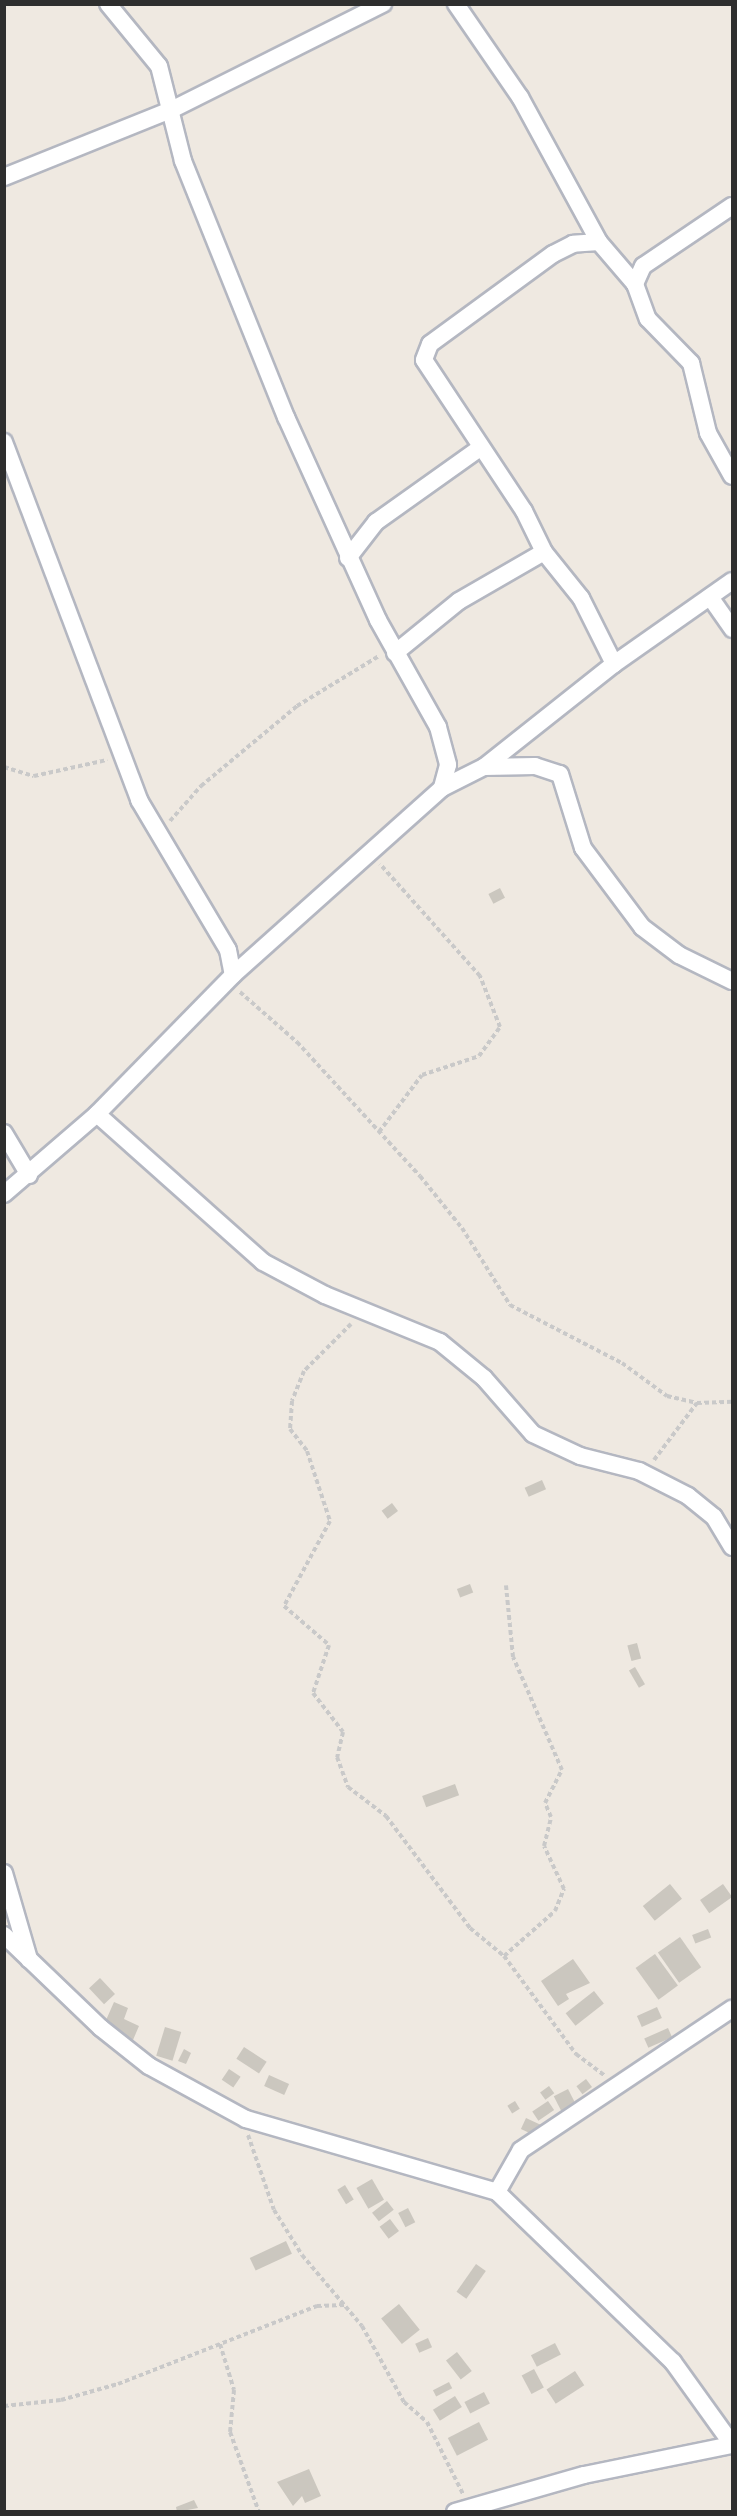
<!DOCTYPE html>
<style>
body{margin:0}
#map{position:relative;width:737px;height:2516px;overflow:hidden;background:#efe9e1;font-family:"Space Grotesk",sans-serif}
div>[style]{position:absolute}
.building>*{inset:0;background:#cbc7bf;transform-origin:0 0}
.path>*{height:4px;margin-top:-2px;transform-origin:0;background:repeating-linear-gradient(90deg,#c9c9c9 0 4.5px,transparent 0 7.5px)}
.roads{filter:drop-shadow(2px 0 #b4b7c1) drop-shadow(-2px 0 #b4b7c1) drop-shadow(0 2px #b4b7c1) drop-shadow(0 -2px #b4b7c1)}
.street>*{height:16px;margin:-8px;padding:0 8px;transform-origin:8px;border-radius:8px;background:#fff}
span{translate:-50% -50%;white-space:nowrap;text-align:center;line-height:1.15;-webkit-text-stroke:4.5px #fff;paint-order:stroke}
.frame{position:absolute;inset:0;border:6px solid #2e2e2e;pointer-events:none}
</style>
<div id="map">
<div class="building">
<div style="left:500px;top:888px;width:11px;height:13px;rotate:63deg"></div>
<div style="left:542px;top:1480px;width:10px;height:19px;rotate:66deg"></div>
<div style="left:392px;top:1503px;width:10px;height:13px;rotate:53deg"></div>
<div style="left:470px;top:1584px;width:9px;height:14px;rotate:69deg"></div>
<div style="left:637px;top:1643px;width:16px;height:10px;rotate:75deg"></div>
<div style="left:635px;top:1667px;width:20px;height:7px;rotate:60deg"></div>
<div style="left:455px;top:1784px;width:12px;height:35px;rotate:70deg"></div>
<div style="left:670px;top:1884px;width:19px;height:35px;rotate:51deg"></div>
<div style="left:723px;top:1884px;width:16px;height:28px;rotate:55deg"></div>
<div style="left:708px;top:1929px;width:9px;height:17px;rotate:69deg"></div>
<div style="left:680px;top:1937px;width:37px;height:27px;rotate:55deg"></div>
<div style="left:655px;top:1954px;width:39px;height:24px;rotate:54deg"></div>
<div style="clip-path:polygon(573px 1959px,590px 1983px,566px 1994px,569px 1999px,558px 2006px,541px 1981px)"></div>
<div style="left:100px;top:1978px;width:22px;height:15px;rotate:47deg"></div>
<div style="left:594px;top:1991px;width:16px;height:36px;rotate:52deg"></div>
<div style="clip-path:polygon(114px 2002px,128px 2008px,124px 2019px,139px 2026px,133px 2040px,103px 2027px)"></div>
<div style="left:657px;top:2007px;width:12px;height:22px;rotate:66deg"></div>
<div style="left:165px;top:2027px;width:17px;height:30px;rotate:17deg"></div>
<div style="left:668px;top:2028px;width:10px;height:26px;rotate:66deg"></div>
<div style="left:244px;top:2047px;width:27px;height:14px;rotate:33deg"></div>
<div style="clip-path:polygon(184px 2049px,191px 2053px,186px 2064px,178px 2061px)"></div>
<div style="left:229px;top:2069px;width:14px;height:13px;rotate:34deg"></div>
<div style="left:269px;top:2075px;width:22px;height:12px;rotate:24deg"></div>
<div style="left:586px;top:2079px;width:10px;height:12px;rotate:53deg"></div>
<div style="left:549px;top:2086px;width:9px;height:11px;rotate:54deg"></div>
<div style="left:568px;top:2089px;width:20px;height:16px;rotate:63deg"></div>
<div style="left:515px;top:2101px;width:9px;height:9px;rotate:58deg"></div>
<div style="left:548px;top:2101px;width:11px;height:19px;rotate:56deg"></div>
<div style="left:526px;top:2118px;width:19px;height:12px;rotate:25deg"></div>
<div style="left:372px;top:2179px;width:24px;height:18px;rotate:60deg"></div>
<div style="left:345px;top:2185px;width:17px;height:9px;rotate:59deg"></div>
<div style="left:387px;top:2201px;width:11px;height:19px;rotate:52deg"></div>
<div style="left:408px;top:2208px;width:16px;height:11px;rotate:63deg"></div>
<div style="left:390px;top:2219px;width:15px;height:13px;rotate:53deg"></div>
<div style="left:286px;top:2241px;width:14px;height:40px;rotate:65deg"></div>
<div style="left:476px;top:2264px;width:12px;height:34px;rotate:35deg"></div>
<div style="left:399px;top:2304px;width:33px;height:23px;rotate:51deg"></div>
<div style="left:428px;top:2338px;width:10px;height:14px;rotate:66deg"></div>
<div style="left:555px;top:2343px;width:13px;height:27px;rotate:63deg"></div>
<div style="left:457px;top:2352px;width:24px;height:14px;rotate:52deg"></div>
<div style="left:534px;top:2369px;width:21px;height:14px;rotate:62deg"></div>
<div style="left:575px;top:2371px;width:17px;height:34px;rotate:57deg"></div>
<div style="left:449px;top:2382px;width:7px;height:18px;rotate:63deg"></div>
<div style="left:484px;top:2392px;width:13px;height:22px;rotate:63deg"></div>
<div style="left:455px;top:2396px;width:13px;height:26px;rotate:58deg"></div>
<div style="left:479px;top:2422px;width:20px;height:35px;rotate:63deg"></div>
<div style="clip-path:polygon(309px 2469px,321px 2496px,305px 2503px,302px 2496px,293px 2506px,277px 2482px)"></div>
<div style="clip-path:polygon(194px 2500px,198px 2508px,177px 2512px,176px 2507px)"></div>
</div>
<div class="path">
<div style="left:4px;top:767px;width:31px;rotate:17deg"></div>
<div style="left:34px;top:776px;width:75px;rotate:-12.4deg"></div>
<div style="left:170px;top:821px;width:47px;rotate:-48.5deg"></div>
<div style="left:201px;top:786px;width:125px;rotate:-39.8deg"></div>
<div style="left:297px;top:706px;width:96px;rotate:-31.4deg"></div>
<div style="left:240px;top:992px;width:76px;rotate:41.3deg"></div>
<div style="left:297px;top:1042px;width:182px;rotate:47.5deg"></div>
<div style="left:420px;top:1176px;width:67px;rotate:51.1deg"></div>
<div style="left:462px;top:1228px;width:91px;rotate:58.1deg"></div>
<div style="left:510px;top:1305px;width:126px;rotate:27.4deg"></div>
<div style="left:622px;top:1363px;width:56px;rotate:36.3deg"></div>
<div style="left:667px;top:1396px;width:31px;rotate:13deg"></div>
<div style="left:697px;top:1403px;width:35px;rotate:-2deg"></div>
<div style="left:379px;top:1132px;width:71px;rotate:-53deg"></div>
<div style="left:422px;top:1075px;width:60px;rotate:-18.4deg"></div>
<div style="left:479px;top:1056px;width:36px;rotate:-54deg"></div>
<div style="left:500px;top:1027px;width:55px;rotate:-111.4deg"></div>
<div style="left:480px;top:976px;width:150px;rotate:-131.8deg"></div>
<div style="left:351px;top:1324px;width:66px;rotate:135deg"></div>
<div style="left:304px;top:1371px;width:32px;rotate:112deg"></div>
<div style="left:292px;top:1401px;width:28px;rotate:94deg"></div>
<div style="left:290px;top:1429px;width:28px;rotate:52deg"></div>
<div style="left:307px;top:1451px;width:74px;rotate:71.8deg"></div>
<div style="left:330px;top:1521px;width:97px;rotate:118.4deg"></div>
<div style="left:284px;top:1606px;width:60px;rotate:40.9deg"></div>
<div style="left:329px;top:1645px;width:51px;rotate:108.4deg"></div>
<div style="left:313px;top:1693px;width:49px;rotate:52.4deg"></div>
<div style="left:343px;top:1732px;width:26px;rotate:103deg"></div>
<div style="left:337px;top:1757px;width:32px;rotate:70deg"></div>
<div style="left:348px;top:1787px;width:48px;rotate:37.3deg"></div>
<div style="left:386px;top:1816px;width:140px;rotate:53.1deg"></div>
<div style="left:470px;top:1928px;width:44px;rotate:39.5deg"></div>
<div style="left:504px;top:1956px;width:122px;rotate:53.7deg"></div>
<div style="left:576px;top:2054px;width:36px;rotate:37deg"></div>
<div style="left:654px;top:1460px;width:71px;rotate:-53deg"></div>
<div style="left:504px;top:1956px;width:68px;rotate:-41.4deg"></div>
<div style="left:555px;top:1911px;width:24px;rotate:-68deg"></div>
<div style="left:564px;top:1889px;width:47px;rotate:-114.9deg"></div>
<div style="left:544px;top:1846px;width:30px;rotate:-76deg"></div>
<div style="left:551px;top:1817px;width:15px;rotate:-113deg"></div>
<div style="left:545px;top:1803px;width:37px;rotate:-63deg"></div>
<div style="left:562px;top:1770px;width:123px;rotate:-113.4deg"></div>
<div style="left:513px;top:1657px;width:72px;rotate:-95.6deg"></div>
<div style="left:248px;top:2135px;width:79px;rotate:70.9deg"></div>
<div style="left:274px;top:2210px;width:53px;rotate:58.1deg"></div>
<div style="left:302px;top:2255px;width:93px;rotate:49.8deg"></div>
<div style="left:362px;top:2326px;width:87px;rotate:61.1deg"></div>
<div style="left:404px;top:2402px;width:30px;rotate:41deg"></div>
<div style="left:427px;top:2422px;width:80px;rotate:63.4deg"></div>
<div style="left:220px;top:2344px;width:48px;rotate:73.1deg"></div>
<div style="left:234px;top:2390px;width:42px;rotate:95.4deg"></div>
<div style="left:230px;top:2432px;width:85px;rotate:70.1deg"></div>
<div style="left:4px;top:2406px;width:57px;rotate:-6deg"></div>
<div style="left:61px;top:2400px;width:59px;rotate:-15.7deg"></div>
<div style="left:118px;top:2384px;width:214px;rotate:-21.4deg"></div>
<div style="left:317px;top:2306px;width:27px;rotate:-2deg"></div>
</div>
<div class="roads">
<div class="street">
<div style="left:108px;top:4px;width:80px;rotate:50.6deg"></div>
<div style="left:159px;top:66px;width:98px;rotate:75.8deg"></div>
<div style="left:183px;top:161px;width:276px;rotate:68.1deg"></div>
<div style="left:286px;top:417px;width:223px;rotate:65.6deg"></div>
<div style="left:378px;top:620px;width:123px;rotate:60.7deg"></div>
<div style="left:438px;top:727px;width:39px;rotate:75deg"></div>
<div style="left:448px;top:765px;width:24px;rotate:105deg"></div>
<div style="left:456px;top:4px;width:113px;rotate:55.5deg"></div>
<div style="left:520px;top:97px;width:165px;rotate:61.4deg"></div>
<div style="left:599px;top:242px;width:55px;rotate:49.4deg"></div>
<div style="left:4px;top:177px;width:182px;rotate:-21.9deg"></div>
<div style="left:173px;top:109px;width:235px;rotate:-26.6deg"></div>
<div style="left:732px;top:206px;width:107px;rotate:146deg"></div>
<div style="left:643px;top:266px;width:20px;rotate:114deg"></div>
<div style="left:635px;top:284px;width:37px;rotate:70deg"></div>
<div style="left:648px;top:319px;width:62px;rotate:45.7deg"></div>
<div style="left:691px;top:363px;width:72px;rotate:76.3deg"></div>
<div style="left:708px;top:433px;width:49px;rotate:60.8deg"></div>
<div style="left:599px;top:242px;width:26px;rotate:176deg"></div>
<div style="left:573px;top:244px;width:22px;rotate:153deg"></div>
<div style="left:553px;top:254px;width:152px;rotate:143.8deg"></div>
<div style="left:430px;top:344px;width:17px;rotate:111deg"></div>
<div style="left:424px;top:360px;width:181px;rotate:56.5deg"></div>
<div style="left:524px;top:511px;width:46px;rotate:64deg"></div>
<div style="left:544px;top:552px;width:59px;rotate:51.2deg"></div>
<div style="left:581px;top:598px;width:74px;rotate:63.4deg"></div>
<div style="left:4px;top:442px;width:383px;rotate:69.3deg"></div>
<div style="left:139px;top:800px;width:174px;rotate:59.3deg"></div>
<div style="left:228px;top:950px;width:25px;rotate:79deg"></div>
<div style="left:348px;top:558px;width:46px;rotate:-52.1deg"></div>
<div style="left:376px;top:522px;width:128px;rotate:-35.4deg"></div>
<div style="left:710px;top:597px;width:39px;rotate:55deg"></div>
<div style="left:395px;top:653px;width:82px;rotate:-39.1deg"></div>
<div style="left:459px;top:601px;width:98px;rotate:-30deg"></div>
<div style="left:484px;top:767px;width:51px;rotate:-1.1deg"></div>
<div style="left:535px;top:766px;width:26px;rotate:18deg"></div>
<div style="left:560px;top:774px;width:77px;rotate:72.7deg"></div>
<div style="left:583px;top:848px;width:99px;rotate:53.2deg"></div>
<div style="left:642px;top:927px;width:46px;rotate:37.1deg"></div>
<div style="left:679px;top:955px;width:59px;rotate:26.1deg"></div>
<div style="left:97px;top:1114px;width:222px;rotate:41.7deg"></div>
<div style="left:263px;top:1262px;width:70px;rotate:28deg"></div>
<div style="left:325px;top:1295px;width:124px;rotate:22.2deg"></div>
<div style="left:440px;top:1342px;width:57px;rotate:39.3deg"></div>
<div style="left:484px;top:1378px;width:74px;rotate:48.8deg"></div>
<div style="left:533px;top:1434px;width:52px;rotate:25.1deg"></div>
<div style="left:580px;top:1456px;width:61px;rotate:14.3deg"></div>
<div style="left:639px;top:1471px;width:55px;rotate:27deg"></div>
<div style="left:688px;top:1496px;width:33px;rotate:39deg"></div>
<div style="left:714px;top:1517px;width:35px;rotate:59deg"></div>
<div style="left:4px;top:1133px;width:49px;rotate:59.2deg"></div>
<div style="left:4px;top:1194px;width:123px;rotate:-40.7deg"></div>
<div style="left:97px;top:1114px;width:194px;rotate:-45.6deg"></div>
<div style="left:233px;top:975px;width:280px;rotate:-41.8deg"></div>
<div style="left:442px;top:788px;width:47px;rotate:-26.6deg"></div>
<div style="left:484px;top:767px;width:166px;rotate:-38.4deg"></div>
<div style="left:614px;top:664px;width:144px;rotate:-35.1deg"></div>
<div style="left:4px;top:1873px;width:90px;rotate:73.8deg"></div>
<div style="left:4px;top:1935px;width:134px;rotate:43.8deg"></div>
<div style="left:101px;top:2028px;width:61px;rotate:38.4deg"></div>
<div style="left:149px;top:2066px;width:111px;rotate:28.7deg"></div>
<div style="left:246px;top:2119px;width:261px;rotate:16.2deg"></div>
<div style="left:497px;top:2192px;width:245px;rotate:44deg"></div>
<div style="left:673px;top:2362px;width:101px;rotate:54.3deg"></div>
<div style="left:497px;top:2192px;width:48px;rotate:-60.3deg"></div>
<div style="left:521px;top:2150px;width:254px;rotate:-33.8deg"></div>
<div style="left:455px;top:2512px;width:134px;rotate:-16deg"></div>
<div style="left:584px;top:2475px;width:151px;rotate:-11.5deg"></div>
</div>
</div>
<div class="frame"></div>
</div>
